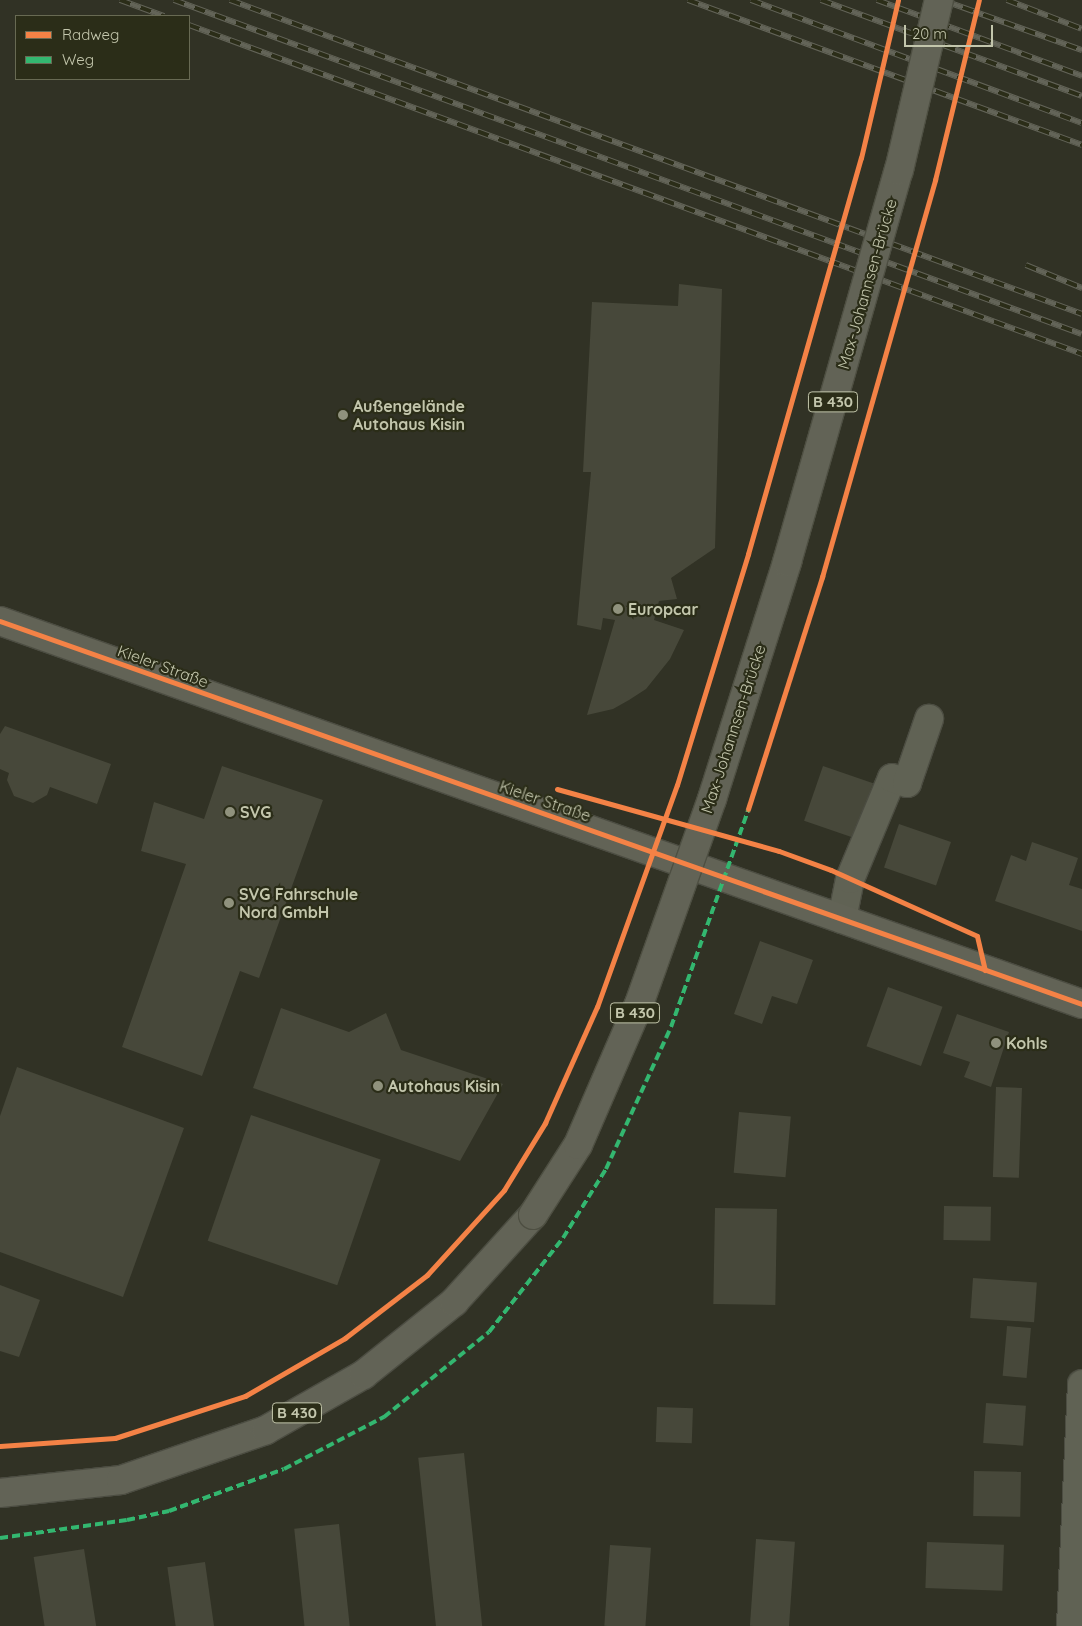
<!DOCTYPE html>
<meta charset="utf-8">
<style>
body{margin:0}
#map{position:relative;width:1082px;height:1626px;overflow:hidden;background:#313225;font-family:Quicksand,sans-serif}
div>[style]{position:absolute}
.building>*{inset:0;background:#47483a;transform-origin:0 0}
.roads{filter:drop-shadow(1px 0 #4c4d42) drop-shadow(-1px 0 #4c4d42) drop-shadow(0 1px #4c4d42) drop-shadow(0 -1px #4c4d42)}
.minor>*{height:28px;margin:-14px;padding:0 14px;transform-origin:14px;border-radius:14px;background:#606254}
.major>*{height:28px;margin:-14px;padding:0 14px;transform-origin:14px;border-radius:14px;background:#626356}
.rail>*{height:5.5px;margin-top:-2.75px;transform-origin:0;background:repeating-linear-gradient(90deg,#2b2d18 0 11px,#636458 0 22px);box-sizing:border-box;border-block:1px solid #636458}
.bridges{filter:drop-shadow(1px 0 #4e4f42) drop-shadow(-1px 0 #4e4f42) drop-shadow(0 1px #4e4f42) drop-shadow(0 -1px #4e4f42)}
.major-bridge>*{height:28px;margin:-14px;padding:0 14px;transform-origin:14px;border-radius:14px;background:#626356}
.quiet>*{height:4px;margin-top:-2px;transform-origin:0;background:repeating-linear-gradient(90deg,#33b770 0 8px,transparent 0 12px)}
.cycleway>*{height:5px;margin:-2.5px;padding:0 2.5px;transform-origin:2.5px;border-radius:2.5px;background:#f48246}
.dots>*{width:14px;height:14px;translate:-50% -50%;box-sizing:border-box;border:2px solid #2b2d18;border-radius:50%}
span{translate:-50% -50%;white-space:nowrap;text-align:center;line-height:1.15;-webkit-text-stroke:4.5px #2b2d18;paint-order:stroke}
.shield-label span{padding:1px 4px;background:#2b2d18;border:1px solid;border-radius:4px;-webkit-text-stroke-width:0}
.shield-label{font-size:15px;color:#c3c6ac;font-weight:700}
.street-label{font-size:16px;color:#c3c6ac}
.poi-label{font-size:16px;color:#c3c6ac;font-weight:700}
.left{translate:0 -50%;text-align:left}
.legend{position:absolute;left:15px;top:15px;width:175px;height:65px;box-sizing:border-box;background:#2b2d18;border:1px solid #686a53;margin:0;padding:6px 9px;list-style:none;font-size:15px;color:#c3c6ac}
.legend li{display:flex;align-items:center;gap:10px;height:25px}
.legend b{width:25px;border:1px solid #686a53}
.scale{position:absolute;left:904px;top:25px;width:89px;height:22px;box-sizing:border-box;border:2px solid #c3c6ac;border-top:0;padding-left:6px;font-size:15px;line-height:18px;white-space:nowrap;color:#c3c6ac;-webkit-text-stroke:4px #2b2d18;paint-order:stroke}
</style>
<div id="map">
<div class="building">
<div style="clip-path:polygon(679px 284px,722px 289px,715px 548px,671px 578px,677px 599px,659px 601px,654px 620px,684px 630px,670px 659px,646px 689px,629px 700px,613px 709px,587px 715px,615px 620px,603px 618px,601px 630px,577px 625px,591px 472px,583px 472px,592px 302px,678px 306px)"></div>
<div style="clip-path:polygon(5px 726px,111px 764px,97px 804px,50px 787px,47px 795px,33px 803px,14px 796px,7px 780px,9px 773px,0 769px,0 734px)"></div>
<div style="clip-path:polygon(222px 766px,323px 800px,259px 978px,240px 971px,202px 1076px,122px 1047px,186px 864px,141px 851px,154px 802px,204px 819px)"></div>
<div style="left:823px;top:766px;width:53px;height:58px;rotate:19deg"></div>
<div style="left:899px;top:824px;width:55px;height:46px;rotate:19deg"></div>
<div style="clip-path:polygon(1032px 842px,1078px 858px,1069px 885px,1082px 889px,1082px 931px,995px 901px,1011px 855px,1026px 861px)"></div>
<div style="clip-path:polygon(760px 941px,813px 960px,797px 1004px,772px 996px,762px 1024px,734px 1014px)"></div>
<div style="left:888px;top:987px;width:58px;height:63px;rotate:20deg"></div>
<div style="clip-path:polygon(281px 1008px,349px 1032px,386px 1013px,401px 1050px,503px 1084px,460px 1161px,253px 1088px)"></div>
<div style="clip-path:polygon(957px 1014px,1009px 1032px,991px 1087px,964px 1077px,970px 1062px,943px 1053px)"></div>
<div style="clip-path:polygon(17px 1067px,184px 1128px,123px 1297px,0 1252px,0 1116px)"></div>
<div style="left:996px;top:1087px;width:26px;height:90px;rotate:2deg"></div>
<div style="left:739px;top:1112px;width:52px;height:61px;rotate:5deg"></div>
<div style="left:251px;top:1115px;width:137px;height:133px;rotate:19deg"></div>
<div style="left:944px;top:1206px;width:47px;height:34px;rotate:1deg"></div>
<div style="left:715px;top:1208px;width:62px;height:96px;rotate:1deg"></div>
<div style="left:973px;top:1278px;width:64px;height:40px;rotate:4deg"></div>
<div style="clip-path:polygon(0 1285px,40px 1300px,19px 1357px,0 1351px)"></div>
<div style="left:1007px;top:1326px;width:24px;height:50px;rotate:5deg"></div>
<div style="left:986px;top:1403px;width:40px;height:40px;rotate:4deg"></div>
<div style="left:657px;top:1407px;width:36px;height:35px;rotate:2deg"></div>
<div style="left:464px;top:1453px;width:174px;height:46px;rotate:84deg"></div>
<div style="left:974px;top:1471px;width:47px;height:45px;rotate:1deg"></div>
<div style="left:339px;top:1524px;width:103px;height:45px;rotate:84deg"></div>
<div style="left:756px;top:1539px;width:39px;height:87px;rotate:4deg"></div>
<div style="left:927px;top:1542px;width:77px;height:46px;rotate:2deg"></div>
<div style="left:610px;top:1545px;width:41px;height:81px;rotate:4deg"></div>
<div style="left:84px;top:1549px;width:78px;height:51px;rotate:81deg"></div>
<div style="left:205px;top:1562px;width:65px;height:38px;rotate:82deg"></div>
</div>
<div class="roads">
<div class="minor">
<div style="left:842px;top:919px;width:41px;rotate:-78.7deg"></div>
<div style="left:850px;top:879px;width:109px;rotate:-67.4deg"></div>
<div style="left:892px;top:778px;width:16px;rotate:18deg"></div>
<div style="left:907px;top:783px;width:68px;rotate:-71deg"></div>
<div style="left:1071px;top:1626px;width:242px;rotate:-87.4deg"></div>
</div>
<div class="major">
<div style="left:0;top:621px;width:1148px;rotate:19.49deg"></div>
<div style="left:0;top:1493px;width:122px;rotate:-6.1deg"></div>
<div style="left:121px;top:1480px;width:153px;rotate:-19deg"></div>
<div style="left:266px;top:1430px;width:112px;rotate:-29.6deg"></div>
<div style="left:363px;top:1375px;width:117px;rotate:-38.7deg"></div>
<div style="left:454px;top:1302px;width:118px;rotate:-47.8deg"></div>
</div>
</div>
<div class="rail">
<div style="left:120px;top:0;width:47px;rotate:20deg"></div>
<div style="left:174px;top:0;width:967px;rotate:20.2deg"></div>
<div style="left:230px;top:0;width:908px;rotate:20.23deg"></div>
<div style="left:688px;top:0;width:420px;rotate:20.2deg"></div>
<div style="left:751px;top:0;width:353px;rotate:20.4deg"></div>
<div style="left:821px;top:0;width:278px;rotate:20.2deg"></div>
<div style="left:877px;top:0;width:219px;rotate:20.3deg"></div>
<div style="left:942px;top:0;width:149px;rotate:19.7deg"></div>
<div style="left:1007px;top:0;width:80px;rotate:21.1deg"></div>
<div style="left:189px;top:25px;width:952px;rotate:20.22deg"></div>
<div style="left:1026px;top:265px;width:61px;rotate:22.3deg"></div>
</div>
<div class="bridges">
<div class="major-bridge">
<div style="left:533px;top:1215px;width:83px;rotate:-57.3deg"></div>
<div style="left:578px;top:1145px;width:154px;rotate:-66.6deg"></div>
<div style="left:639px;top:1004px;width:218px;rotate:-70.4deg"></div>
<div style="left:712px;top:799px;width:249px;rotate:-72.4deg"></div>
<div style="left:787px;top:562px;width:408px;rotate:-74.1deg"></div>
<div style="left:899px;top:170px;width:175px;rotate:-76.8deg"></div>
</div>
</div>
<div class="quiet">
<div style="left:0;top:1538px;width:128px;rotate:-8.1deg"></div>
<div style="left:127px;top:1520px;width:43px;rotate:-12.1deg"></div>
<div style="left:169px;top:1511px;width:122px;rotate:-20.1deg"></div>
<div style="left:284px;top:1469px;width:113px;rotate:-27.5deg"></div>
<div style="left:384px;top:1417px;width:135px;rotate:-39deg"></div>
<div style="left:489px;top:1332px;width:120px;rotate:-51.8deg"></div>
<div style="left:563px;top:1238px;width:81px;rotate:-58.1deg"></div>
<div style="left:606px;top:1169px;width:156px;rotate:-65.4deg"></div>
<div style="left:671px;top:1027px;width:236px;rotate:-70.4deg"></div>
</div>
<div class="cycleway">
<div style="left:0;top:621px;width:1148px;rotate:19.49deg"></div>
<div style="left:557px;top:789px;width:230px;rotate:15.6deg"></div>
<div style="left:779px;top:851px;width:55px;rotate:20.1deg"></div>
<div style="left:831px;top:870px;width:160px;rotate:24.3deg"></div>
<div style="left:977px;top:936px;width:35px;rotate:77deg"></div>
<div style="left:748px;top:809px;width:244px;rotate:-72.3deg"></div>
<div style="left:822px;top:577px;width:413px;rotate:-74.1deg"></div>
<div style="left:935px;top:180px;width:185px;rotate:-76.3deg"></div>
<div style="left:0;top:1446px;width:115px;rotate:-4deg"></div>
<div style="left:115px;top:1438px;width:137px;rotate:-17.9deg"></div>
<div style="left:245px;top:1396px;width:116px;rotate:-30.1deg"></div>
<div style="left:345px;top:1338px;width:103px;rotate:-37.5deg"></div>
<div style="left:427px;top:1275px;width:115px;rotate:-47.8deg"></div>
<div style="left:504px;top:1190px;width:79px;rotate:-58.5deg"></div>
<div style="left:545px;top:1123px;width:127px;rotate:-65.9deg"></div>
<div style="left:597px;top:1007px;width:236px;rotate:-70.2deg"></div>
<div style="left:677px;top:785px;width:242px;rotate:-72.9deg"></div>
<div style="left:748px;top:554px;width:412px;rotate:-74.1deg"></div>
<div style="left:861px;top:158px;width:162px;rotate:-76.8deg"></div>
</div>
<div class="dots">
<div style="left:343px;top:415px;background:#90927d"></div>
<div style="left:618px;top:609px;background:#90927d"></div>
<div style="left:230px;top:812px;background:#90927d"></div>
<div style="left:229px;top:903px;background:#90927d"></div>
<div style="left:996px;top:1043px;background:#90927d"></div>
<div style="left:378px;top:1086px;background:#90927d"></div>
</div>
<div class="shield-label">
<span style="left:833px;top:402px">B 430</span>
<span style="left:635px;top:1013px">B 430</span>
<span style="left:297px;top:1413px">B 430</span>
</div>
<div class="street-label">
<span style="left:867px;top:284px;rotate:-74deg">Max-Johannsen-Brücke</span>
<span style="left:163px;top:666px;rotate:20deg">Kieler Straße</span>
<span style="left:733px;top:729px;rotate:-72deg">Max-Johannsen-Brücke</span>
<span style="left:545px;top:801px;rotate:19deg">Kieler Straße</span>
</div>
<div class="poi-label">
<span class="left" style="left:353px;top:415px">Außengelände<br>Autohaus Kisin</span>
<span class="left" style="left:628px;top:609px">Europcar</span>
<span class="left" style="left:240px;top:812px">SVG</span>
<span class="left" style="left:239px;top:903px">SVG Fahrschule<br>Nord GmbH</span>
<span class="left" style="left:1006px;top:1043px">Kohls</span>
<span class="left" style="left:388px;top:1086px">Autohaus Kisin</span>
</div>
<ul class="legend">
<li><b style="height:6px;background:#f48246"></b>Radweg</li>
<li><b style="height:6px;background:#33b770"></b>Weg</li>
</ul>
<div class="scale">20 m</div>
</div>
